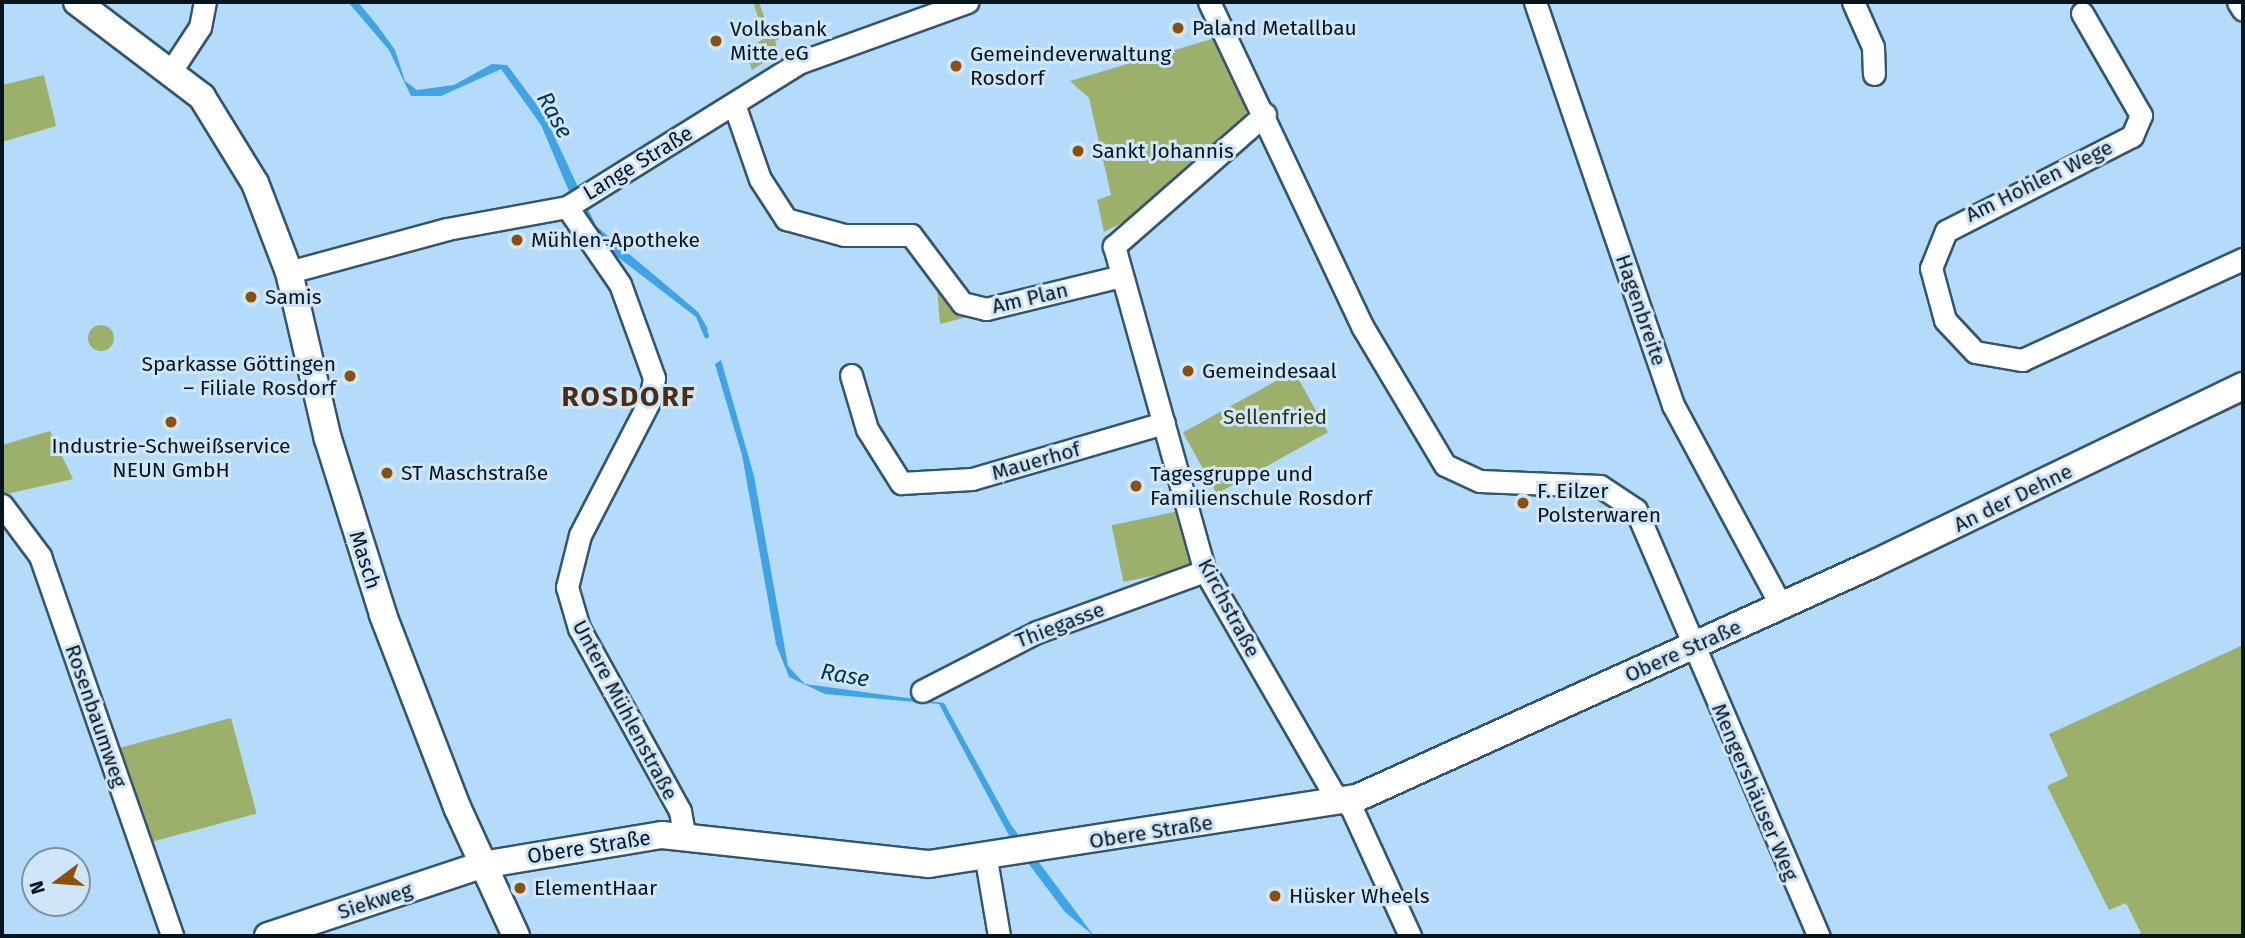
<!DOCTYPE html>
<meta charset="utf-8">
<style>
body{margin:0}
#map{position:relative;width:2245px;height:938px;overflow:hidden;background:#b4dbf9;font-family:"Fira Sans",sans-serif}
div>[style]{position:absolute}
.green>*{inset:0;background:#9cb06b;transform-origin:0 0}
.round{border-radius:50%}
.water>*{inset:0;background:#40a3e5}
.stream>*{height:5px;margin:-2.5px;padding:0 2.5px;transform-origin:2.5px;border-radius:2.5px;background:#40a3e5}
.roads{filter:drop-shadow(2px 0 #33566f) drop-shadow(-2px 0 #33566f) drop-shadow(0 2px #33566f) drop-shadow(0 -2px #33566f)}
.minor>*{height:21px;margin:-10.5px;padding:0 10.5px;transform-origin:10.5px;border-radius:10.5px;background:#fff}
.tertiary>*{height:26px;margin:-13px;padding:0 13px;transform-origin:13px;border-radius:13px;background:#fff}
.dots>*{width:19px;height:19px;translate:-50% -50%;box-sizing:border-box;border:4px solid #cfe6f8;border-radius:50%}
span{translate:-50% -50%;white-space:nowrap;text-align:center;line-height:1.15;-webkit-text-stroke:6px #cfe6f8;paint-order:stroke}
.poi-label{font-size:21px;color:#06141e}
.left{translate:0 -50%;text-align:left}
.right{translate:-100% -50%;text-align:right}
.street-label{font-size:21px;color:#06141e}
.park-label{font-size:21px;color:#2d370c}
.water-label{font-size:23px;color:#07324d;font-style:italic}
.district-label{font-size:28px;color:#4b2d11;font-weight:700;letter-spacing:2px}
.frame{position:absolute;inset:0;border:4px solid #06141e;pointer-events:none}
.north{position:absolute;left:21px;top:847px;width:70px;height:70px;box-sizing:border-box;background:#cfe6f8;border:2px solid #7f92a1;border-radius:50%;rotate:254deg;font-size:19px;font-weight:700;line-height:28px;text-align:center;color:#06141e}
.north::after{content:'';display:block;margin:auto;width:24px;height:32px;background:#8b500b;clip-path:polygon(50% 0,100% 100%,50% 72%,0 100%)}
</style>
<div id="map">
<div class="green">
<div style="clip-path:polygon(753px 2px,759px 2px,771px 37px,783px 37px,775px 41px,778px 53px,752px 70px,745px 50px,765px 38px)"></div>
<div style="clip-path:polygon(1215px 38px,1247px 104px,1246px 115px,1133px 217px,1104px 232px,1097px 200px,1111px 195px,1089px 98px,1070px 81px)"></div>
<div style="clip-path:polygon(44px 75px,56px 126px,2px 142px,2px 85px)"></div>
<div style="clip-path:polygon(937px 289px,947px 299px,971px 316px,940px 324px)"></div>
<div class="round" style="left:88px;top:325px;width:26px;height:26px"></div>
<div style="left:1294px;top:371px;width:70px;height:127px;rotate:61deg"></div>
<div style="clip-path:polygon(2243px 396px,2243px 404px,2082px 479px,2096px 468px)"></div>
<div style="clip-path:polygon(50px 431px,73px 479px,2px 495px,2px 445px)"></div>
<div style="clip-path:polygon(2066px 487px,1908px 565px,1905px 559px,2042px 494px)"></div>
<div style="left:1179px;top:511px;width:58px;height:69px;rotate:78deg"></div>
<div style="clip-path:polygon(2243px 645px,2243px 936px,2135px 936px,2141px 933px,2126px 903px,2109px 910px,2047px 786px,2068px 776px,2049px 734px)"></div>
<div style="left:231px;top:718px;width:99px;height:117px;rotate:75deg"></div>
</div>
<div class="water">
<div style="clip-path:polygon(348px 2px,358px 2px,377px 25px,395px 50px,405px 81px,417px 90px,454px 85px,492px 64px,507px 65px,545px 116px,596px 226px,698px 312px,708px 329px,702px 331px,696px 317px,606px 248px,582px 222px,541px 125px,501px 69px,441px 96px,411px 96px,389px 50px)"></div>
<div style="clip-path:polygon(721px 360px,754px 476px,788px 666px,805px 684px,944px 703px,1011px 825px,1094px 936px,1065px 912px,1013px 843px,939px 704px,825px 694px,789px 677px,776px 644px,742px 455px,715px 364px)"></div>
</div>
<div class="stream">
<div style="left:702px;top:325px;width:11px;rotate:68deg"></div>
</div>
<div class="roads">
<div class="minor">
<div style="left:1209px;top:2px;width:358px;rotate:64.7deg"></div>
<div style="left:1362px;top:326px;width:162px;rotate:59.2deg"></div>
<div style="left:1445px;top:465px;width:38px;rotate:25deg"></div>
<div style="left:1480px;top:481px;width:120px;rotate:2.4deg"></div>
<div style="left:1600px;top:486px;width:43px;rotate:33.7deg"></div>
<div style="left:1636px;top:510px;width:464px;rotate:66.8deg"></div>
<div style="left:1535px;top:2px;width:426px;rotate:71.1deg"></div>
<div style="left:1673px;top:405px;width:226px;rotate:61.7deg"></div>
<div style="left:1853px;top:2px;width:49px;rotate:66deg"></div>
<div style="left:1873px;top:47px;width:27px;rotate:88deg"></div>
<div style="left:2238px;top:2px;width:9px;rotate:58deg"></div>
<div style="left:2082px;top:13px;width:118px;rotate:60deg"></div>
<div style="left:2141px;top:115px;width:23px;rotate:113deg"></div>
<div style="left:2132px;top:136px;width:209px;rotate:152.9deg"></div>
<div style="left:1946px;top:231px;width:40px;rotate:112deg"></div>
<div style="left:1931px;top:268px;width:54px;rotate:74.9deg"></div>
<div style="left:1945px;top:320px;width:44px;rotate:46.8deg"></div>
<div style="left:1975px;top:352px;width:48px;rotate:9.7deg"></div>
<div style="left:2022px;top:360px;width:243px;rotate:-24.6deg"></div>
<div style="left:173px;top:68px;width:49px;rotate:-56.6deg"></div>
<div style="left:200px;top:27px;width:25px;rotate:-79deg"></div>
<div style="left:735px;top:107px;width:76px;rotate:70.9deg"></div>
<div style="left:760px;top:179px;width:48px;rotate:57deg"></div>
<div style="left:786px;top:219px;width:60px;rotate:15.4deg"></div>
<div style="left:844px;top:235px;width:67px"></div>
<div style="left:911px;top:235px;width:85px;rotate:53.1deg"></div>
<div style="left:962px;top:303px;width:25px;rotate:14deg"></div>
<div style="left:986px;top:309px;width:139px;rotate:-13.7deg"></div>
<div style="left:1265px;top:114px;width:201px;rotate:138.8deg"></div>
<div style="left:1114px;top:246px;width:337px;rotate:74.4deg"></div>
<div style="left:1205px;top:571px;width:258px;rotate:60deg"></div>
<div style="left:1334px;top:794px;width:21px;rotate:37deg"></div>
<div style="left:1351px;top:807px;width:142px;rotate:65.4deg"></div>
<div style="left:567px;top:207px;width:93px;rotate:55.5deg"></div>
<div style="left:620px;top:284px;width:100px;rotate:70.1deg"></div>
<div style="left:654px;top:378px;width:22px;rotate:100deg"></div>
<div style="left:650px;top:400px;width:152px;rotate:117.4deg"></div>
<div style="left:580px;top:535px;width:54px;rotate:104deg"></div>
<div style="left:567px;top:587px;width:43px;rotate:73.7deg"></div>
<div style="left:579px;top:628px;width:209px;rotate:61.1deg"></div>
<div style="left:680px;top:811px;width:23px;rotate:80deg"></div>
<div style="left:289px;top:272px;width:164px;rotate:-15.2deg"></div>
<div style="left:447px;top:229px;width:122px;rotate:-10.4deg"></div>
<div style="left:567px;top:207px;width:272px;rotate:-31.9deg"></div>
<div style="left:798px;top:63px;width:180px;rotate:-19.8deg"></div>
<div style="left:851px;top:375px;width:56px;rotate:73.5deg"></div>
<div style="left:867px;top:429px;width:64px;rotate:57.8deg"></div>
<div style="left:901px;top:483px;width:71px;rotate:-3.2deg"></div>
<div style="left:972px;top:479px;width:200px;rotate:-16.3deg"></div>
<div style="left:2px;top:505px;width:64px;rotate:53.3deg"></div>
<div style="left:40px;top:556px;width:402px;rotate:70.8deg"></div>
<div style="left:922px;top:691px;width:129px;rotate:-27.2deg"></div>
<div style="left:1037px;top:632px;width:179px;rotate:-20deg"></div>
<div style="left:986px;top:859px;width:78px;rotate:80.4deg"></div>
</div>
<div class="tertiary">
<div style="left:77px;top:2px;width:157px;rotate:37.2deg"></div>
<div style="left:202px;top:97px;width:101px;rotate:58.4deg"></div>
<div style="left:255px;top:183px;width:95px;rotate:69.1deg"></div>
<div style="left:289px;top:272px;width:171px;rotate:76.9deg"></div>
<div style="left:328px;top:439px;width:184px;rotate:72.6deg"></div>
<div style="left:383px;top:615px;width:206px;rotate:68.9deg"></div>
<div style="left:457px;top:807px;width:142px;rotate:65.4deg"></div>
<div style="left:268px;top:936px;width:225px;rotate:-18.4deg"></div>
<div style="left:482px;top:865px;width:182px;rotate:-9.5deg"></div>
<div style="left:662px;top:835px;width:269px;rotate:6.2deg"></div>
<div style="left:929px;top:864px;width:433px;rotate:-8.8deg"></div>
<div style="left:1357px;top:798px;width:564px;rotate:-24.39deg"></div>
<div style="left:1871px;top:565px;width:413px;rotate:-25.7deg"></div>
</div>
</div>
<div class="dots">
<div style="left:1178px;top:28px;background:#8b500b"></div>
<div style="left:716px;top:41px;background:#8b500b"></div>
<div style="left:956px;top:66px;background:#8b500b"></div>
<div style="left:1078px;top:151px;background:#8b500b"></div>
<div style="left:517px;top:240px;background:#8b500b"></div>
<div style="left:251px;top:297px;background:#8b500b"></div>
<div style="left:1188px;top:371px;background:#8b500b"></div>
<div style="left:350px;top:376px;background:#8b500b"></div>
<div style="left:171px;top:422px;background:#8b500b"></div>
<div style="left:387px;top:473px;background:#8b500b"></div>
<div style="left:1136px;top:486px;background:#8b500b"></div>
<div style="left:1523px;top:503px;background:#8b500b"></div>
<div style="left:520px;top:888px;background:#8b500b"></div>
<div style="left:1275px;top:896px;background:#8b500b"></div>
</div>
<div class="poi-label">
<span class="left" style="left:1192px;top:28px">Paland Metallbau</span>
<span class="left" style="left:730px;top:41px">Volksbank<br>Mitte eG</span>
<span class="left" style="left:970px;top:66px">Gemeindeverwaltung<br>Rosdorf</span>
<span class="left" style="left:1092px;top:151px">Sankt Johannis</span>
<span class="left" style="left:531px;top:240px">Mühlen-Apotheke</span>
<span class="left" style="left:265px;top:297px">Samis</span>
<span class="right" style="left:336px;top:376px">Sparkasse Göttingen<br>– Filiale Rosdorf</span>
<span class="left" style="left:1202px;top:371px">Gemeindesaal</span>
<span style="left:171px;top:458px">Industrie-Schweißservice<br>NEUN GmbH</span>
<span class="left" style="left:401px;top:473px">ST Maschstraße</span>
<span class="left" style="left:1150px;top:486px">Tagesgruppe und<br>Familienschule Rosdorf</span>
<span class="left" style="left:1537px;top:503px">F. Eilzer<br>Polsterwaren</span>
<span class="left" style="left:534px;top:888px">ElementHaar</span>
<span class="left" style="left:1289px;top:896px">Hüsker Wheels</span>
</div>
<div class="street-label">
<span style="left:638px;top:163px;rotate:-31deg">Lange Straße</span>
<span style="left:2039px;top:181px;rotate:-26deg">Am Hohlen Wege</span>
<span style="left:1030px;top:298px;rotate:-13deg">Am Plan</span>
<span style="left:1641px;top:310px;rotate:71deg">Hagenbreite</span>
<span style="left:1036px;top:461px;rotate:-16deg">Mauerhof</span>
<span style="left:2013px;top:498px;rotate:-26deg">An der Dehne</span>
<span style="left:365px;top:560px;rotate:72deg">Masch</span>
<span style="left:1229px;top:608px;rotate:62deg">Kirchstraße</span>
<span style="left:1060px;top:625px;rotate:-21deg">Thiegasse</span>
<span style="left:1683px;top:651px;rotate:-24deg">Obere Straße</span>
<span style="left:625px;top:710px;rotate:62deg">Untere Mühlenstraße</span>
<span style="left:96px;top:716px;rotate:71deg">Rosenbaumweg</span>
<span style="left:1755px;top:792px;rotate:67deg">Mengershäuser Weg</span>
<span style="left:1151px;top:832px;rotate:-9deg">Obere Straße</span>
<span style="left:589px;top:847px;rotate:-9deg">Obere Straße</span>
<span style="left:375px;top:901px;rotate:-18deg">Siekweg</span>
</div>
<div class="park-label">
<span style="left:1275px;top:417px">Sellenfried</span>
</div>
<div class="water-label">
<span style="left:555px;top:115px;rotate:61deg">Rase</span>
<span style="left:845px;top:675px;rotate:10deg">Rase</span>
</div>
<div class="district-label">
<span style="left:629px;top:397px">ROSDORF</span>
</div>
<div class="frame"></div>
<div class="north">N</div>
</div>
